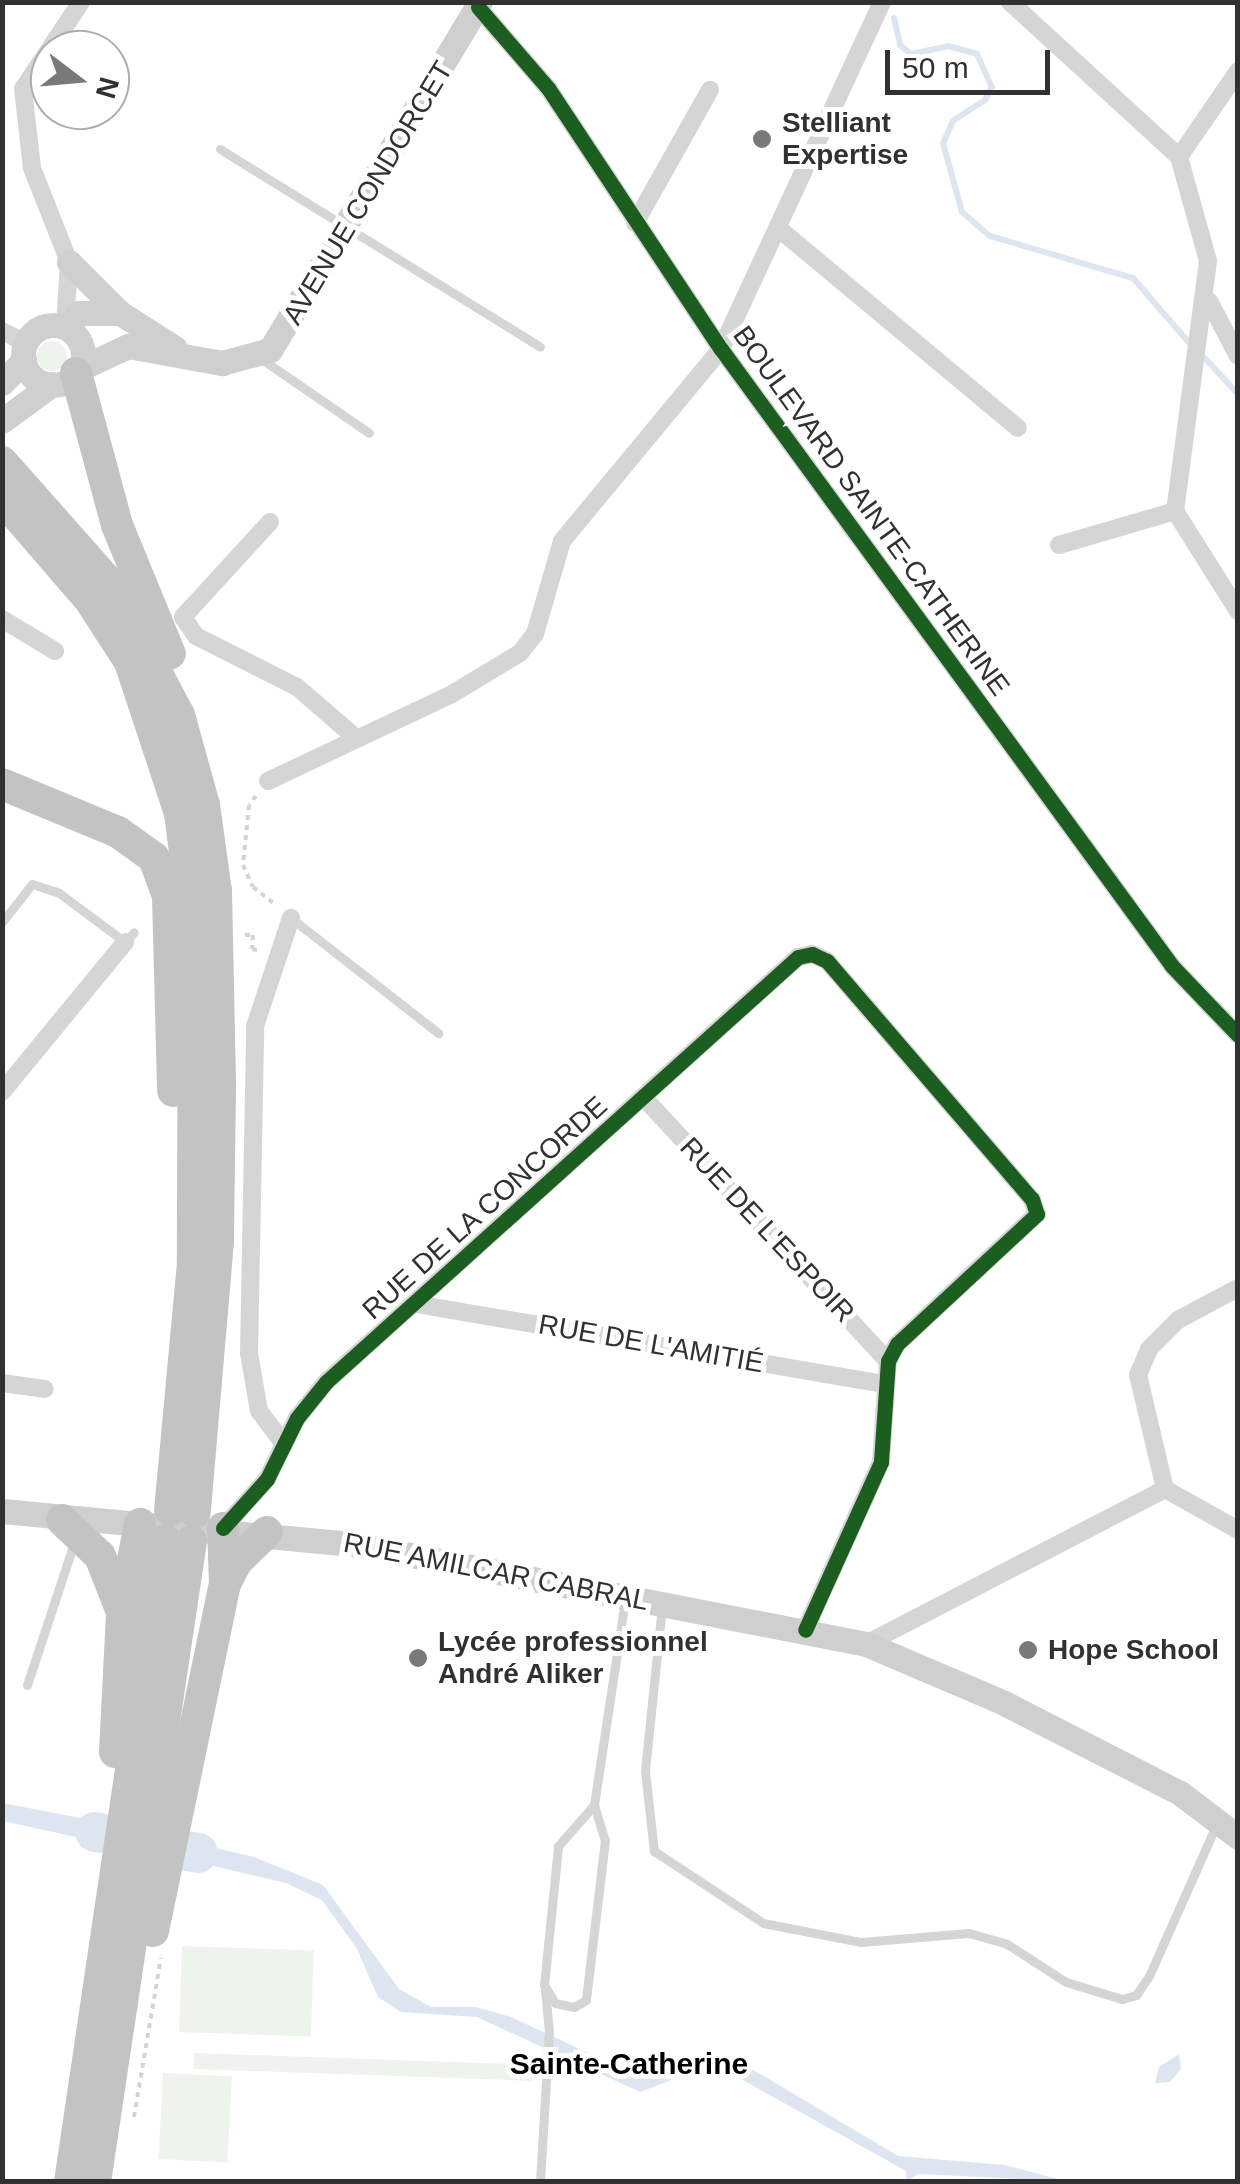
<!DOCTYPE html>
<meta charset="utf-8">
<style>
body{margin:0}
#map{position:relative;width:1240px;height:2184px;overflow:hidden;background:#fff;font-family:Helvetica,sans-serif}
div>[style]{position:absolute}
.green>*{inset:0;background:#eff3ed;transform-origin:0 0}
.round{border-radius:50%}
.water>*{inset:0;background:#dde6f0}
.stream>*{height:6px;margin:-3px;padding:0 3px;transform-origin:3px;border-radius:3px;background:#dde6f0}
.river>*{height:40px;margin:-20px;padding:0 20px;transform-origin:20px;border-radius:20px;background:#dde6f0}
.path>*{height:4px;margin-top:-2px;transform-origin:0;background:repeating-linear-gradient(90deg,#d4d4d4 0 5px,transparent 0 10px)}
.lane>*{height:9px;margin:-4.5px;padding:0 4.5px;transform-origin:4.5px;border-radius:4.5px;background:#d5d5d5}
.street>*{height:18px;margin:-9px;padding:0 9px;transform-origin:9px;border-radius:9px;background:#d5d5d5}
.secondary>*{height:25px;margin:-12.5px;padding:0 12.5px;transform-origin:12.5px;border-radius:12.5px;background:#cfcfcf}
.secondary>.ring{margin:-12.5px;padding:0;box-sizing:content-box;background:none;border:25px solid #cfcfcf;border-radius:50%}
.highway>*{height:32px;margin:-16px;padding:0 16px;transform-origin:16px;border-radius:16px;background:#c3c3c3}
.cycleway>*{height:15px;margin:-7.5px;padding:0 7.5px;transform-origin:7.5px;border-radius:7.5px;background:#1b5e20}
.dots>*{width:28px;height:28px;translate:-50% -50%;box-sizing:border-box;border:5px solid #fff;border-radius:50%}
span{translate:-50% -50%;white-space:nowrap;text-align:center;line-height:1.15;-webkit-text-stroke:10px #fff;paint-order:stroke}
.poi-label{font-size:28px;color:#313131;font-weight:700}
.left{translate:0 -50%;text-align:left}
.street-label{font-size:28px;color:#313131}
.neighbourhood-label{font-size:30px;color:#000;font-weight:700}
.frame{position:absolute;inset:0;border:5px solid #313131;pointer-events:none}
.north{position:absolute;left:30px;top:30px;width:100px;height:100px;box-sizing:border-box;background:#fff;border:2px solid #adadad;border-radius:50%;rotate:106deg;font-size:28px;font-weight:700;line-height:40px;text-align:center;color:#313131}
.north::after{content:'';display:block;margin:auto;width:35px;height:45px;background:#797979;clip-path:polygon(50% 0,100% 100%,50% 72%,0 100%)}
.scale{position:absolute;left:885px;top:50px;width:165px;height:45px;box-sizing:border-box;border:5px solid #313131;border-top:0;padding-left:12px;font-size:30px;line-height:35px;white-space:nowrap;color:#313131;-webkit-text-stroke:8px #fff;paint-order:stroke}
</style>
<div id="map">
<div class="green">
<div class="round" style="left:37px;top:341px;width:30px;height:30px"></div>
<div style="left:182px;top:1946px;width:132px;height:86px;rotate:2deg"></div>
<div style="left:194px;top:2053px;width:339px;height:16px;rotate:2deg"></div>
<div style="left:163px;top:2073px;width:69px;height:86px;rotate:3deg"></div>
</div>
<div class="water">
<div style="clip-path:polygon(3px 1803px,96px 1821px,94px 1841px,3px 1821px)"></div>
<div style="clip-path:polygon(198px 1844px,254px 1857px,323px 1885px,399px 1989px,431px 2007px,476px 2007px,511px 2017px,638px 2076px,677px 2059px,707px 2056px,745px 2065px,898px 2156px,1005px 2165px,1066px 2181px,918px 2174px,907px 2181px,906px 2171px,723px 2069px,708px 2066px,640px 2092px,477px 2017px,401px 2012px,378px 1997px,357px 1949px,322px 1900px,286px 1883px,197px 1862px)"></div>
<div style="clip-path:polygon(1179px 2054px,1181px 2069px,1170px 2082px,1155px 2083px,1159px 2067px)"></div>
</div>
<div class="stream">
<div style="left:894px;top:18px;width:28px;rotate:77deg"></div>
<div style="left:900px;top:45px;width:14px;rotate:39deg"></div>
<div style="left:911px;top:54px;width:38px;rotate:-12deg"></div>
<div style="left:948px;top:46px;width:30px;rotate:15deg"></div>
<div style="left:977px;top:54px;width:36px;rotate:66deg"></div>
<div style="left:992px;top:87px;width:15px;rotate:118deg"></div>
<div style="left:985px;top:100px;width:38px;rotate:147deg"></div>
<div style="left:953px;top:121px;width:24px;rotate:114deg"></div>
<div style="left:943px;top:143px;width:72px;rotate:74.6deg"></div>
<div style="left:962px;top:212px;width:37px;rotate:41deg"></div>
<div style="left:990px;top:236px;width:149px;rotate:16.4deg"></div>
<div style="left:1133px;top:278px;width:90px;rotate:49.1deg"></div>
<div style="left:1201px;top:354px;width:54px;rotate:47.2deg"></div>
</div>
<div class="river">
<div style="left:95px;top:1832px;width:6px;rotate:9deg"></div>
<div style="left:180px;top:1850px;width:18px;rotate:9deg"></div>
</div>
<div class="path">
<div style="left:256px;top:796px;width:11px;rotate:128deg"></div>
<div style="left:249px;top:805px;width:60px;rotate:95.7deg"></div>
<div style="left:243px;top:865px;width:24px;rotate:66deg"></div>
<div style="left:253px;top:887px;width:29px;rotate:38deg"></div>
<div style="left:245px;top:935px;width:8px"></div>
<div style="left:253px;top:935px;width:14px;rotate:94deg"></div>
<div style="left:252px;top:949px;width:9px;rotate:13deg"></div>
<div style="left:134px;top:2117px;width:161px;rotate:-80.4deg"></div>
</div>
<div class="lane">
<div style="left:220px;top:149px;width:376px;rotate:31.7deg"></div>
<div style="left:260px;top:358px;width:132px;rotate:34.5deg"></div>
<div style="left:291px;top:918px;width:187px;rotate:38deg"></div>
<div style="left:2px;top:922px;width:48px;rotate:-51.7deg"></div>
<div style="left:32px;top:884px;width:28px;rotate:18deg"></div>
<div style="left:59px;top:893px;width:82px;rotate:36.6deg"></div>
<div style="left:125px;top:942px;width:13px;rotate:-48deg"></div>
<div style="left:662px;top:1606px;width:166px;rotate:95.9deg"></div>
<div style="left:645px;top:1771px;width:81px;rotate:83.6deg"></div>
<div style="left:654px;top:1851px;width:131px;rotate:33.4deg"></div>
<div style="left:763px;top:1923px;width:100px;rotate:11deg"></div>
<div style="left:861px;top:1942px;width:108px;rotate:-4.8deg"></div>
<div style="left:969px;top:1933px;width:40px;rotate:16deg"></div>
<div style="left:1007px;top:1944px;width:70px;rotate:32.8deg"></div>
<div style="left:1066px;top:1982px;width:59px;rotate:16.9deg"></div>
<div style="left:1122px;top:1999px;width:15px;rotate:-16deg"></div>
<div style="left:1136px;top:1995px;width:23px;rotate:-56deg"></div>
<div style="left:1149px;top:1976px;width:167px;rotate:-66deg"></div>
<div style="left:27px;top:1685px;width:153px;rotate:-71.7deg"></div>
<div style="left:594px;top:1805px;width:37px;rotate:73deg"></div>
<div style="left:605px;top:1840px;width:161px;rotate:96.8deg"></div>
<div style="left:586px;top:2000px;width:14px;rotate:150deg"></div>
<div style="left:574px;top:2007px;width:19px;rotate:-168deg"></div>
<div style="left:555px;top:2003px;width:21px;rotate:-121deg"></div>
<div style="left:544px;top:1985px;width:140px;rotate:-84.2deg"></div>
<div style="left:558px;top:1846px;width:55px;rotate:-48.7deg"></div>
<div style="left:594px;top:1805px;width:208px;rotate:-81.4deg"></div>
<div style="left:540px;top:2182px;width:150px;rotate:-86.6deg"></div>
<div style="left:549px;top:2032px;width:42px;rotate:-95.4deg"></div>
</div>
<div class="street">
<div style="left:1010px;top:2px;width:229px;rotate:42.5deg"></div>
<div style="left:478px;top:7px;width:107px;rotate:49.2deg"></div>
<div style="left:548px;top:88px;width:313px;rotate:56.5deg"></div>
<div style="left:721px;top:349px;width:764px;rotate:53.83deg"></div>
<div style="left:1172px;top:966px;width:95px;rotate:46.3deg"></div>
<div style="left:1179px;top:157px;width:108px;rotate:74.4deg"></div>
<div style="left:1208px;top:261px;width:252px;rotate:97.5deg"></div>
<div style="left:1175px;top:511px;width:118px;rotate:57.8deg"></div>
<div style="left:1179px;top:157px;width:104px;rotate:-55.5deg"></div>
<div style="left:635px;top:223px;width:153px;rotate:-60.6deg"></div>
<div style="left:778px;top:228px;width:312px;rotate:39.8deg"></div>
<div style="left:1209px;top:301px;width:62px;rotate:62.2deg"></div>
<div style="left:65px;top:326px;width:64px;rotate:-86.4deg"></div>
<div style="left:69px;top:262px;width:101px;rotate:-111.5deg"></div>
<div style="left:32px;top:168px;width:80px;rotate:-96.5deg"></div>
<div style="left:23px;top:89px;width:105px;rotate:-56.3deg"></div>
<div style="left:2px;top:331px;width:27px;rotate:27deg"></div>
<div style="left:270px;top:522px;width:129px;rotate:132.5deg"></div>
<div style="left:183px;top:617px;width:23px;rotate:56deg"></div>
<div style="left:196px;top:636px;width:113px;rotate:26.8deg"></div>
<div style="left:297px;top:687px;width:77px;rotate:40.8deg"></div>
<div style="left:1059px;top:545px;width:121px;rotate:-16.3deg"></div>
<div style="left:2px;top:619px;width:62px;rotate:31.1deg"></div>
<div style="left:268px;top:781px;width:204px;rotate:-25.3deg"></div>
<div style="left:452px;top:694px;width:79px;rotate:-31.1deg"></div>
<div style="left:520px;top:653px;width:24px;rotate:-52deg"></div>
<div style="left:535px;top:634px;width:97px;rotate:-73.8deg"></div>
<div style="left:562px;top:541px;width:249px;rotate:-50.4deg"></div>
<div style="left:721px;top:349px;width:383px;rotate:-65.1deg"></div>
<div style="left:2px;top:1092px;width:194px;rotate:-50.6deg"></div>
<div style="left:645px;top:1099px;width:357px;rotate:47.2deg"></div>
<div style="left:416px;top:1304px;width:477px;rotate:9.7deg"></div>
<div style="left:2px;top:1383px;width:43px;rotate:7.9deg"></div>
<div style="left:284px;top:1444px;width:41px;rotate:-127.1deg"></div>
<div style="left:259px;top:1411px;width:59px;rotate:-99.8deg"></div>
<div style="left:249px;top:1353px;width:327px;rotate:-88.9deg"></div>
<div style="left:255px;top:1026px;width:114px;rotate:-71.6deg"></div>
<div style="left:1165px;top:1489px;width:117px;rotate:-103.3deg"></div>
<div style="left:1138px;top:1375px;width:28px;rotate:-67deg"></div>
<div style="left:1149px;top:1349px;width:41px;rotate:-45deg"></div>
<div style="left:1178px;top:1320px;width:68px;rotate:-28.1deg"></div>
<div style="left:1165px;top:1489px;width:84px;rotate:29.3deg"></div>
<div style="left:223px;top:1528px;width:66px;rotate:-48.1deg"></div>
<div style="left:267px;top:1479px;width:68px;rotate:-63.8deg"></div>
<div style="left:297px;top:1418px;width:46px;rotate:-51.1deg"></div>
<div style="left:326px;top:1382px;width:635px;rotate:-42deg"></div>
<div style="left:798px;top:957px;width:14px;rotate:-12deg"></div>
<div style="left:812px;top:954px;width:17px;rotate:25deg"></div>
<div style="left:827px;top:961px;width:314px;rotate:49.3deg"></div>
<div style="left:1032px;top:1199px;width:16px;rotate:72deg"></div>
<div style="left:1037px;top:1214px;width:191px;rotate:137.1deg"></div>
<div style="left:897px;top:1344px;width:19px;rotate:118deg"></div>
<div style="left:888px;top:1361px;width:101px;rotate:94deg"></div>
<div style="left:881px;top:1462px;width:184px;rotate:114.3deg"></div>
<div style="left:866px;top:1644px;width:337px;rotate:-27.4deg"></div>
</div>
<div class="secondary">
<div style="left:69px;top:262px;width:72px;rotate:45deg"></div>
<div class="ring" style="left:23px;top:325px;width:35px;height:35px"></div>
<div style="left:69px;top:329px;width:18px;rotate:-61deg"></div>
<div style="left:78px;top:313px;width:42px"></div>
<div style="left:120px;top:313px;width:65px;rotate:32.5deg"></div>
<div style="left:79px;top:369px;width:54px;rotate:-25.1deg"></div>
<div style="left:128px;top:346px;width:96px;rotate:10.3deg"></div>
<div style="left:222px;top:363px;width:50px;rotate:-15.2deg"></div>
<div style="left:270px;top:350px;width:406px;rotate:-58.9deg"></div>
<div style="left:2px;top:383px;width:32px;rotate:-46deg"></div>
<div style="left:2px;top:421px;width:62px;rotate:-36.5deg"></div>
<div style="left:2px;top:1511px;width:354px;rotate:5.4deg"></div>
<div style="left:354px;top:1544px;width:522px;rotate:11.05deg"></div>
<div style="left:866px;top:1644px;width:150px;rotate:23.1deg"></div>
<div style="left:1004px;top:1703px;width:198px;rotate:27.1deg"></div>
<div style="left:1180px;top:1793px;width:73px;rotate:37.2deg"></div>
</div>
<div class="highway">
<div style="left:76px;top:373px;width:157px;rotate:74.9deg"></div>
<div style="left:117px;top:525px;width:139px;rotate:67.7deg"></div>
<div style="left:2px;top:462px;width:162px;rotate:48.5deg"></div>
<div style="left:109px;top:583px;width:149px;rotate:62.1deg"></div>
<div style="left:179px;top:715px;width:93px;rotate:74.5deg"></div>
<div style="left:204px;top:805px;width:87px;rotate:82.1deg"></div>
<div style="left:216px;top:891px;width:198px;rotate:88.8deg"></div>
<div style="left:220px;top:1089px;width:152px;rotate:90.8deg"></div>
<div style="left:218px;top:1241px;width:272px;rotate:94.9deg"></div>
<div style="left:2px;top:498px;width:135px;rotate:49.2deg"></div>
<div style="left:90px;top:600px;width:74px;rotate:57.2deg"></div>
<div style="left:130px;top:662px;width:159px;rotate:71.7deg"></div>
<div style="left:180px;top:813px;width:111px;rotate:82.7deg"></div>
<div style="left:194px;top:923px;width:340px;rotate:90.2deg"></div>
<div style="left:193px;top:1263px;width:248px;rotate:95.3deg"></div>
<div style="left:2px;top:784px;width:126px;rotate:22.5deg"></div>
<div style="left:118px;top:832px;width:44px;rotate:35.8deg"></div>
<div style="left:154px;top:858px;width:40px;rotate:69.8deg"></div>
<div style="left:168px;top:896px;width:195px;rotate:88.5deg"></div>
<div style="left:62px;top:1520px;width:52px;rotate:43.5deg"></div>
<div style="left:100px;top:1556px;width:55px;rotate:68.6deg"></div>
<div style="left:225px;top:1584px;width:25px;rotate:-63deg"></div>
<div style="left:236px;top:1562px;width:43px;rotate:-44.1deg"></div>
<div style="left:115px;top:1752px;width:136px;rotate:-87.1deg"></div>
<div style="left:122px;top:1616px;width:94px;rotate:-78.9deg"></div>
<div style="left:153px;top:1931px;width:354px;rotate:-78.3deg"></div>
<div style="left:225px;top:1584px;width:56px;rotate:-92deg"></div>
<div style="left:70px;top:2182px;width:649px;rotate:-81.58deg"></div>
<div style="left:95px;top:2182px;width:648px;rotate:-81.48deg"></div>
</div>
<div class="cycleway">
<div style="left:478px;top:7px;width:107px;rotate:49.2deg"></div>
<div style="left:548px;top:88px;width:313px;rotate:56.5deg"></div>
<div style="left:721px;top:349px;width:764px;rotate:53.83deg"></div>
<div style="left:1172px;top:966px;width:95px;rotate:46.3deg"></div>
<div style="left:223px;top:1528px;width:66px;rotate:-48.1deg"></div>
<div style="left:267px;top:1479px;width:68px;rotate:-63.8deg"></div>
<div style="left:297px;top:1418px;width:46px;rotate:-51.1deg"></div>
<div style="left:326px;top:1382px;width:635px;rotate:-42deg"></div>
<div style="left:798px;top:957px;width:14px;rotate:-12deg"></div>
<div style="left:812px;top:954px;width:17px;rotate:25deg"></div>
<div style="left:827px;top:961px;width:314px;rotate:49.3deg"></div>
<div style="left:1032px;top:1199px;width:16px;rotate:72deg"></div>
<div style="left:1037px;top:1214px;width:191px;rotate:137.1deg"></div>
<div style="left:897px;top:1344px;width:19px;rotate:118deg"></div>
<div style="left:888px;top:1361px;width:101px;rotate:94deg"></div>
<div style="left:881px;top:1462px;width:184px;rotate:114.3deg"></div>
</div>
<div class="dots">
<div style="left:762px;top:139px;background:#797979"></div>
<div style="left:1028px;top:1650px;background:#797979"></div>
<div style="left:418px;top:1658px;background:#797979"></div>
</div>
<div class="poi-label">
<span class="left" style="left:782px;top:139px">Stelliant<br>Expertise</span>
<span class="left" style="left:438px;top:1658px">Lycée professionnel<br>André Aliker</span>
<span class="left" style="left:1048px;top:1650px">Hope School</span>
</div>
<div class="street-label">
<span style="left:368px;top:193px;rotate:-59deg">AVENUE CONDORCET</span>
<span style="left:871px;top:511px;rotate:54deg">BOULEVARD SAINTE-CATHERINE</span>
<span style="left:485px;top:1208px;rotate:-42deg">RUE DE LA CONCORDE</span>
<span style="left:767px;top:1230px;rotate:47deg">RUE DE L'ESPOIR</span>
<span style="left:651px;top:1344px;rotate:10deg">RUE DE L'AMITIÉ</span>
<span style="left:496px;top:1572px;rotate:11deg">RUE AMILCAR CABRAL</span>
</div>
<div class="neighbourhood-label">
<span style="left:629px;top:2064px">Sainte-Catherine</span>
</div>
<div class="frame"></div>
<div class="north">N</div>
<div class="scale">50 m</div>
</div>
